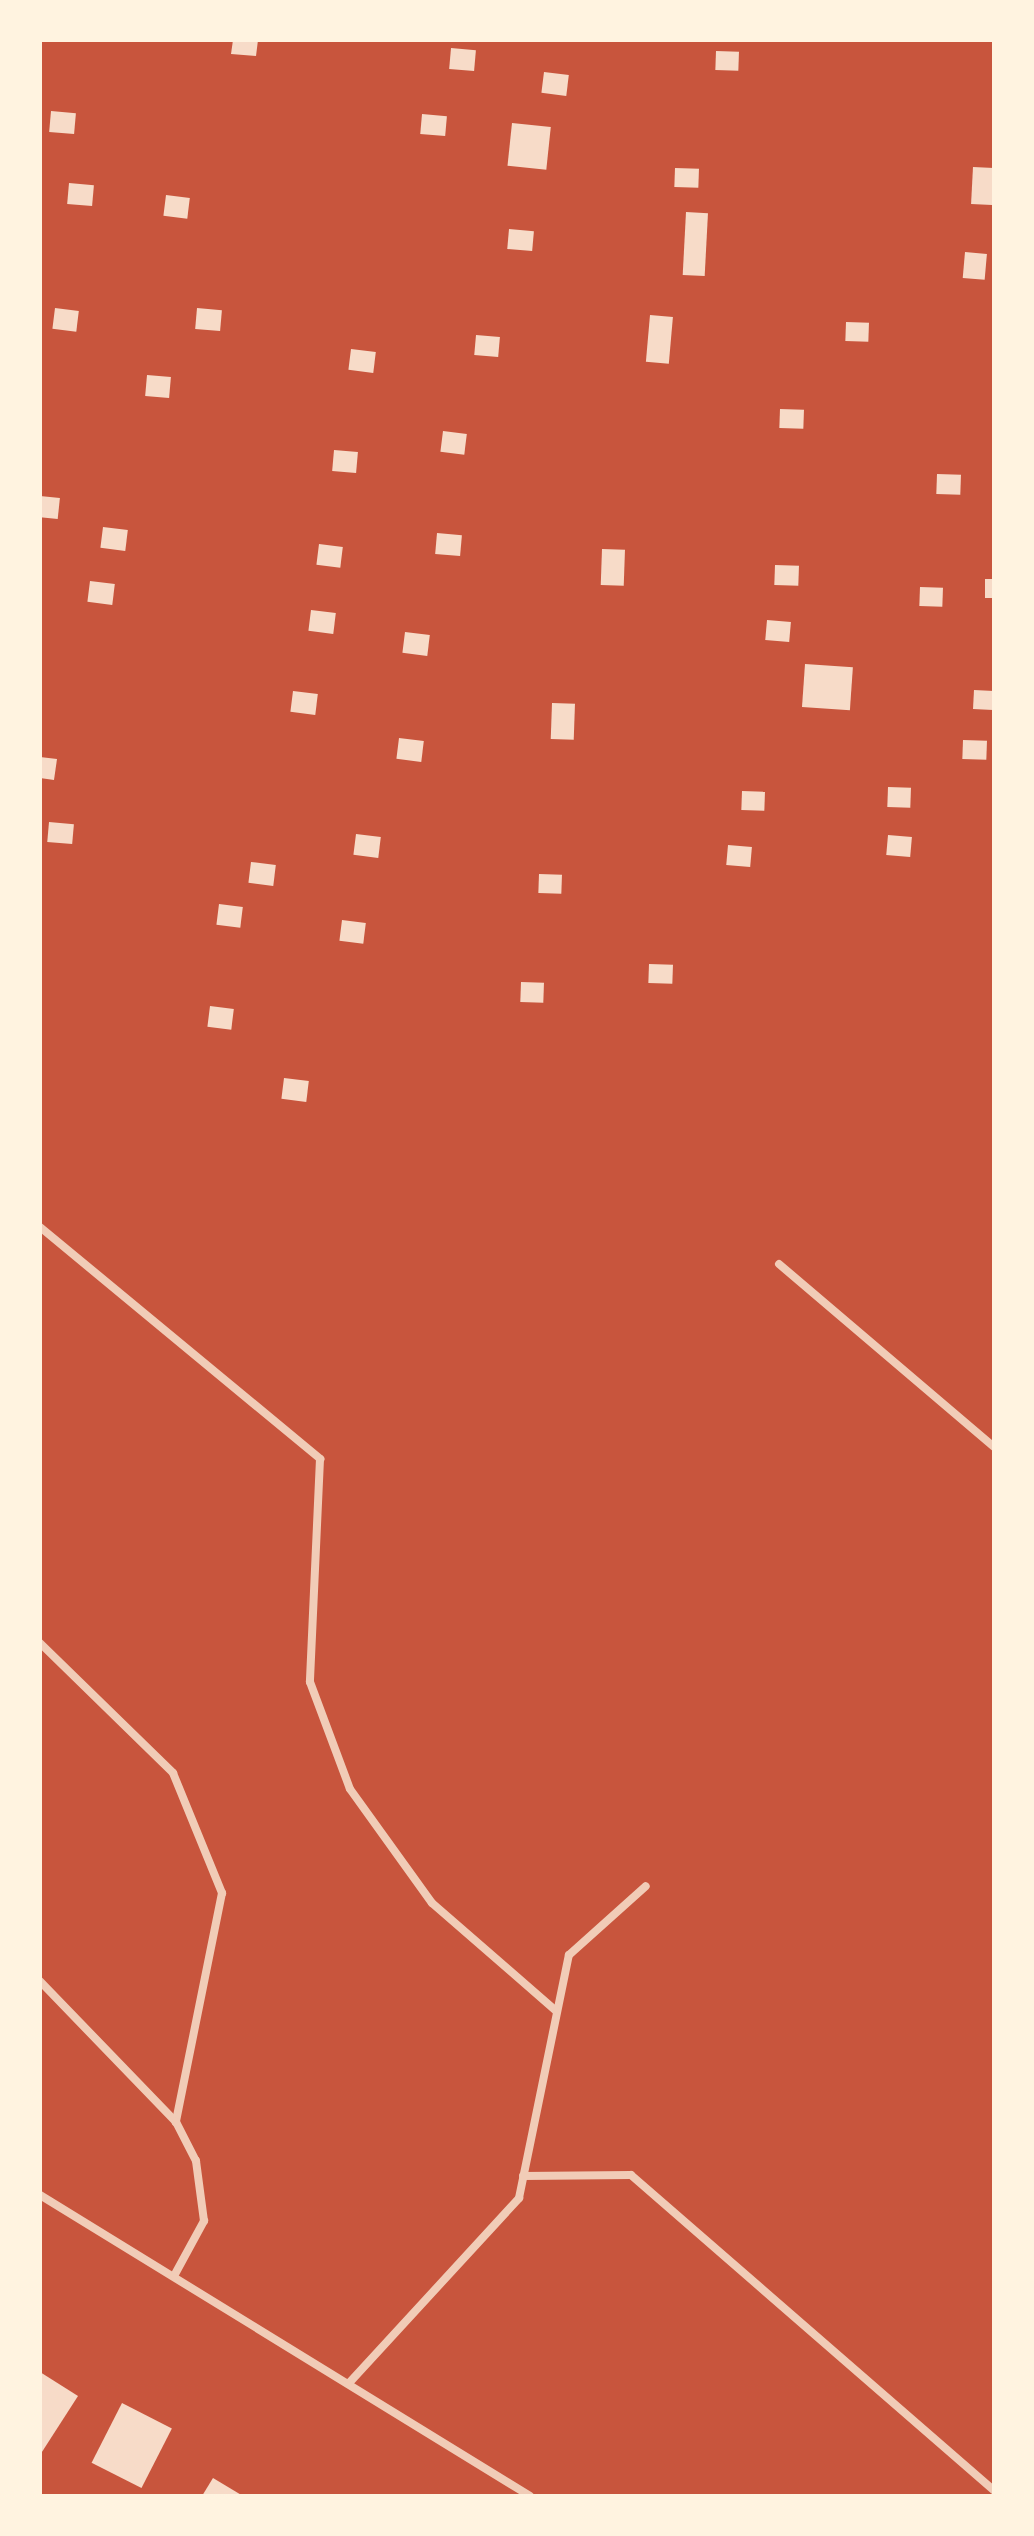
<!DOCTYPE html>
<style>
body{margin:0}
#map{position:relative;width:1034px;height:2536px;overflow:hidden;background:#c8553d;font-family:"Times New Roman",serif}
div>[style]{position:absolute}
.building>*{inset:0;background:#f7dbc8;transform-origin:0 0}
.service>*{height:8px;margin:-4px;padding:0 4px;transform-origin:4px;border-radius:4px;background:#f1ccb7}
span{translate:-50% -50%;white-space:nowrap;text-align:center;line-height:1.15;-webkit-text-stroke:9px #fff3e0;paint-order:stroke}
.frame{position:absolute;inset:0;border:42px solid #fff3e0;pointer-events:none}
</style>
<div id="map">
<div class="building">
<div style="clip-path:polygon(233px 40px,258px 40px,256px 56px,231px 54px)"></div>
<div style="left:451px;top:48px;width:25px;height:21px;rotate:5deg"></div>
<div style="left:716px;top:51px;width:23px;height:19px;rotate:2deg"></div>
<div style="left:544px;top:72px;width:25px;height:21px;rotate:7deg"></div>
<div style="left:51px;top:111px;width:25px;height:21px;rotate:5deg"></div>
<div style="left:422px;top:114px;width:25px;height:20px;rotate:5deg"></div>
<div style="left:512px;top:123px;width:39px;height:43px;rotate:6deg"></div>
<div style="left:973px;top:167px;width:21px;height:37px;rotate:3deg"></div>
<div style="left:675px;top:168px;width:24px;height:19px;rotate:2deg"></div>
<div style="left:69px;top:183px;width:25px;height:21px;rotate:5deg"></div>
<div style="left:166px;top:195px;width:24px;height:21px;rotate:7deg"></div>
<div style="left:686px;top:212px;width:22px;height:63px;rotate:3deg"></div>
<div style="left:509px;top:229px;width:25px;height:20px;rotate:5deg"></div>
<div style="left:965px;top:252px;width:22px;height:26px;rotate:5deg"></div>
<div style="left:55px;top:308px;width:24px;height:21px;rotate:7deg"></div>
<div style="left:197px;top:308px;width:25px;height:21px;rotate:5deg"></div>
<div style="left:650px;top:315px;width:23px;height:47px;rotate:5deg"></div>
<div style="left:846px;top:322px;width:23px;height:19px;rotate:2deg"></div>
<div style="left:476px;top:335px;width:24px;height:20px;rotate:5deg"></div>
<div style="left:351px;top:349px;width:25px;height:21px;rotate:7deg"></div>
<div style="left:147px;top:375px;width:24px;height:21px;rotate:5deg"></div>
<div style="left:780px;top:409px;width:24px;height:19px;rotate:2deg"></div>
<div style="left:443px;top:431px;width:24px;height:21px;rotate:7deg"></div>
<div style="left:334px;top:450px;width:24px;height:21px;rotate:5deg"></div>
<div style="left:937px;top:474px;width:24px;height:20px;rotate:2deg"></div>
<div style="left:40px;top:496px;width:20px;height:21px;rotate:6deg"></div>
<div style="left:103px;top:527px;width:25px;height:21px;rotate:7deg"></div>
<div style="left:437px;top:533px;width:25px;height:21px;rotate:5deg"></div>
<div style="left:319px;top:544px;width:24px;height:21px;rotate:7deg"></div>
<div style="left:602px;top:549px;width:23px;height:36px;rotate:2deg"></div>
<div style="left:775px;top:565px;width:24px;height:20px;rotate:2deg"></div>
<div style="left:985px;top:579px;width:9px;height:19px"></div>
<div style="left:90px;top:581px;width:25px;height:21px;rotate:7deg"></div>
<div style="left:920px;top:587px;width:23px;height:19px;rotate:2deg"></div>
<div style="left:311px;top:610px;width:25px;height:21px;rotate:7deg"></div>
<div style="left:767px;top:620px;width:24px;height:20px;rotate:5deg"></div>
<div style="left:405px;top:632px;width:25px;height:21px;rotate:7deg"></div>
<div style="left:805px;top:664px;width:48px;height:43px;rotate:4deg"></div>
<div style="left:974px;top:690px;width:20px;height:19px;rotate:3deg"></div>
<div style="left:293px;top:691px;width:25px;height:21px;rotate:7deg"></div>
<div style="left:552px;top:703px;width:23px;height:36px;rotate:2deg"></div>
<div style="left:399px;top:738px;width:25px;height:21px;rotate:7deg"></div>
<div style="left:963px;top:740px;width:24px;height:19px;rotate:2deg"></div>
<div style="clip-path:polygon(40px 757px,57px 759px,54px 780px,40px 778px)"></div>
<div style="left:888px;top:787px;width:23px;height:20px;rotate:2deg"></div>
<div style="left:742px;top:791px;width:23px;height:19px;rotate:2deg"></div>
<div style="left:49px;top:822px;width:25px;height:20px;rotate:5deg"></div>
<div style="left:356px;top:834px;width:25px;height:21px;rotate:7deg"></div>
<div style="left:888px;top:835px;width:24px;height:20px;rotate:5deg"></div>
<div style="left:728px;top:845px;width:24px;height:20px;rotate:5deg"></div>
<div style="left:251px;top:862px;width:25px;height:21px;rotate:7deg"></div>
<div style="left:539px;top:874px;width:23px;height:19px;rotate:2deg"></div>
<div style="left:219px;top:904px;width:24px;height:21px;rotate:7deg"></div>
<div style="left:342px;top:920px;width:24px;height:21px;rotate:7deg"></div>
<div style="left:649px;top:964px;width:24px;height:19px;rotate:2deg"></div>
<div style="left:521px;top:982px;width:23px;height:20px;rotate:2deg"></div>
<div style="left:210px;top:1006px;width:24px;height:21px;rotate:7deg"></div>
<div style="left:284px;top:1078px;width:25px;height:21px;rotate:7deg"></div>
<div style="clip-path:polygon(40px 2372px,78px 2396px,40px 2455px)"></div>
<div style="left:122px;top:2403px;width:56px;height:67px;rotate:27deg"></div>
<div style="clip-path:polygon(213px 2478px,243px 2496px,202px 2496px)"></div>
</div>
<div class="service">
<div style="left:40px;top:1227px;width:364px;rotate:39.6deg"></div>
<div style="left:320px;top:1459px;width:223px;rotate:92.6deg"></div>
<div style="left:310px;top:1682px;width:114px;rotate:69.5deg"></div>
<div style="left:350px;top:1789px;width:140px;rotate:54.3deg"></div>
<div style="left:432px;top:1903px;width:163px;rotate:41deg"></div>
<div style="left:779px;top:1264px;width:282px;rotate:40.4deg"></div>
<div style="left:40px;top:1643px;width:186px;rotate:44.3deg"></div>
<div style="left:173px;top:1773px;width:130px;rotate:67.8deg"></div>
<div style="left:222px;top:1893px;width:234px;rotate:101.4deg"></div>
<div style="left:176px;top:2122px;width:196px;rotate:-134deg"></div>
<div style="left:523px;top:2176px;width:108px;rotate:-0.5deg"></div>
<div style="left:631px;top:2175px;width:481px;rotate:41deg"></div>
<div style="left:40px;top:2195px;width:575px;rotate:31.56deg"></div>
<div style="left:174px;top:2276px;width:63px;rotate:-61.4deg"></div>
<div style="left:204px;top:2221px;width:61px;rotate:-97.6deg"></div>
<div style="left:196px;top:2161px;width:44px;rotate:-117.1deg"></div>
<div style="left:350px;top:2382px;width:250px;rotate:-47.4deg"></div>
<div style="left:519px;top:2198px;width:248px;rotate:-78.4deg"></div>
<div style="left:569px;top:1955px;width:103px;rotate:-41.9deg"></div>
</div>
<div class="frame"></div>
</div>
